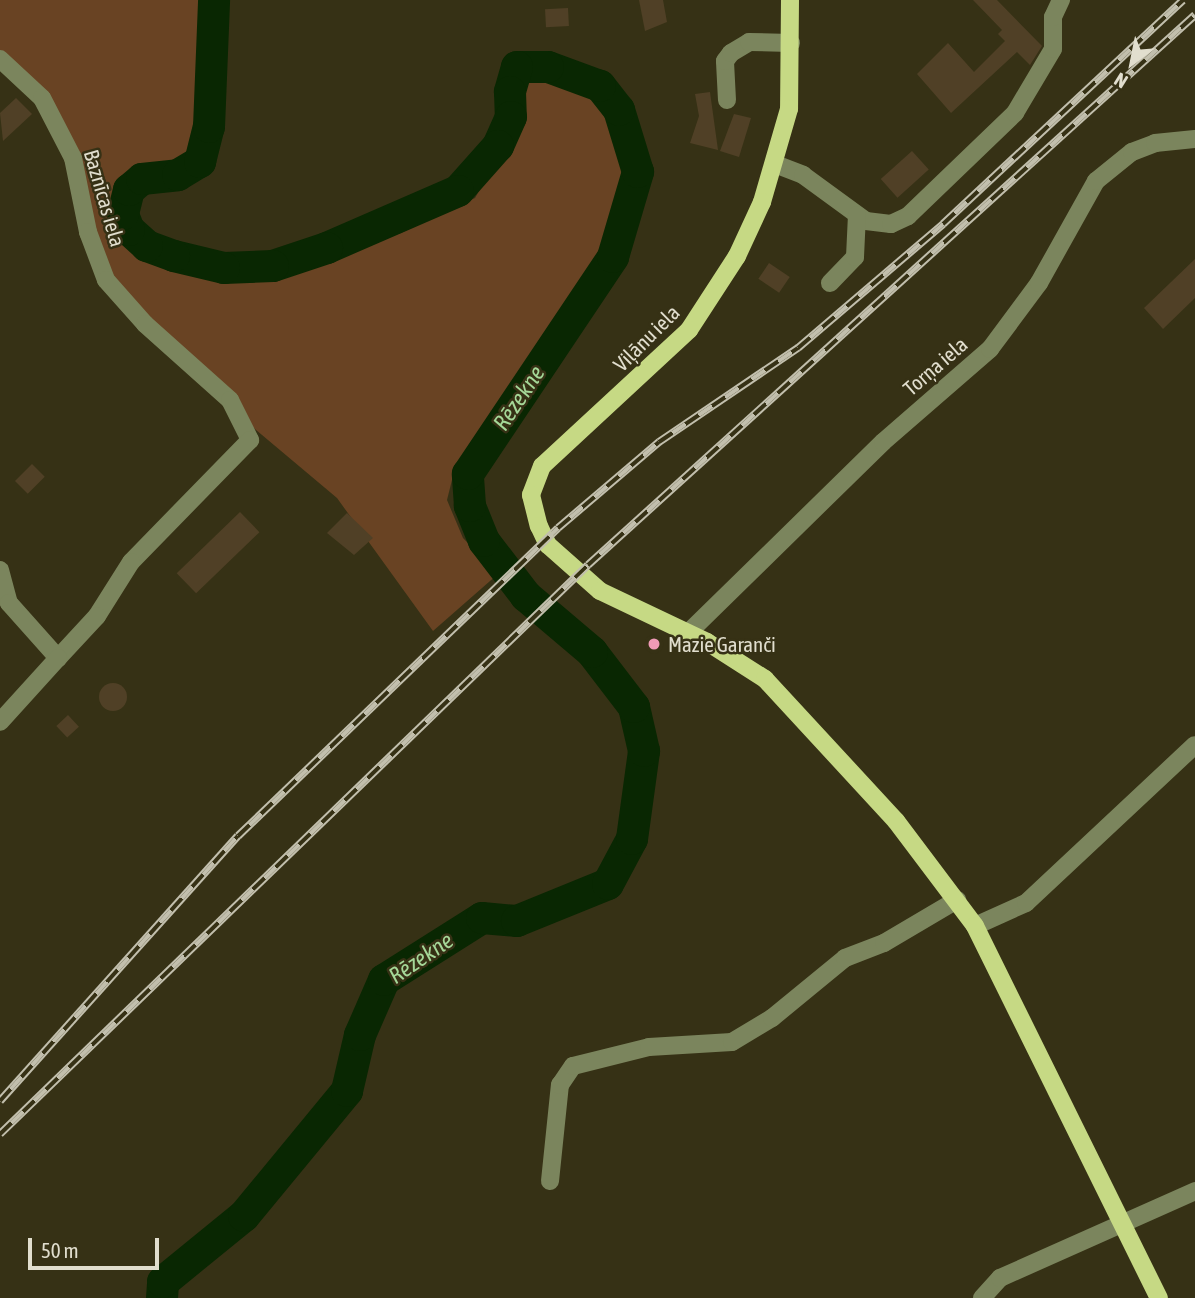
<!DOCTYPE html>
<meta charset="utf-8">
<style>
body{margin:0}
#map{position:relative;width:1195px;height:1298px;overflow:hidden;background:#363115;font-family:"Asap Condensed",sans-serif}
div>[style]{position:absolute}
.green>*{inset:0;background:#694323}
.river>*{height:32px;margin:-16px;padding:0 16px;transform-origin:16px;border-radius:16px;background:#092702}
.building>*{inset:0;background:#504026;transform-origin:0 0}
.round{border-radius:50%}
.minor>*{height:18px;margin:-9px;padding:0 9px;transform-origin:9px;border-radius:9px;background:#7b855d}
.major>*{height:18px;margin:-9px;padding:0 9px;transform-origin:9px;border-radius:9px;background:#c6d984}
.rail>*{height:8px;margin-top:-4px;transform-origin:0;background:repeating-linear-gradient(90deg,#363115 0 16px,#c2bfad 0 32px);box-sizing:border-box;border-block:2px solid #c2bfad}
.dots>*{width:19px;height:19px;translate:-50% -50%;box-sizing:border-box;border:4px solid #363115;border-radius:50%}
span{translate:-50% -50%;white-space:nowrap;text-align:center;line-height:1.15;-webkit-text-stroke:5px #363115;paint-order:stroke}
.street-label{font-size:21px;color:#e1dece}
.poi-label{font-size:21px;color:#e1dece}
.left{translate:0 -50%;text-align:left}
.water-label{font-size:23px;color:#a5d898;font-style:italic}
.north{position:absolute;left:1097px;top:28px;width:70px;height:70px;-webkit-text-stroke:5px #363115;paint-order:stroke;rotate:212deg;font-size:19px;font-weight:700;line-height:28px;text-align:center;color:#e1dece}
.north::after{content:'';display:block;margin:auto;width:24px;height:32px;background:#e1dece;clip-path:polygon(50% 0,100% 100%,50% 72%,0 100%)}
.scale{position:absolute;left:28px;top:1238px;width:131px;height:32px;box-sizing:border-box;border:4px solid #e1dece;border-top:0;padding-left:9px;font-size:21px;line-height:24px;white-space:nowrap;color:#e1dece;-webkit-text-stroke:5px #363115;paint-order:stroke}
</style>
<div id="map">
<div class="green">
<div style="clip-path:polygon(0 0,214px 0,209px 127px,200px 162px,136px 169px,108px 215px,135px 252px,252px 283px,401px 233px,475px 198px,521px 118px,511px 117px,517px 67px,619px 110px,633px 199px,613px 257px,455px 468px,447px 500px,463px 538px,498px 574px,433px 631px,337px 498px,236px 413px,106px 280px,73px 158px,42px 98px,0 59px)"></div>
</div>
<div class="river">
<div style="left:162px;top:1298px;width:16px;rotate:-86deg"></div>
<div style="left:163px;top:1282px;width:104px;rotate:-39.2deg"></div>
<div style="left:244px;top:1216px;width:162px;rotate:-50.5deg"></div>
<div style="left:347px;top:1091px;width:57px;rotate:-76.9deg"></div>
<div style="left:360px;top:1035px;width:60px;rotate:-66.4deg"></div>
<div style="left:384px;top:980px;width:116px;rotate:-32.3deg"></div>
<div style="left:482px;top:918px;width:35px;rotate:5deg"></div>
<div style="left:517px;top:921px;width:98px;rotate:-22.1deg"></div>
<div style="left:608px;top:884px;width:51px;rotate:-61.9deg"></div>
<div style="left:632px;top:839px;width:89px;rotate:-82.2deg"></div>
<div style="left:644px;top:751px;width:45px;rotate:-102.8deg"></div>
<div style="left:634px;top:707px;width:69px;rotate:-127.4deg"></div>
<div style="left:592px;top:652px;width:87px;rotate:-139.7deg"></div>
<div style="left:526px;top:596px;width:69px;rotate:-127.4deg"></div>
<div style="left:484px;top:541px;width:38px;rotate:-112deg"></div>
<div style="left:470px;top:506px;width:32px;rotate:-94deg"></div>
<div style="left:468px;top:474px;width:261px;rotate:-56.2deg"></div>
<div style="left:613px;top:257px;width:89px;rotate:-73.6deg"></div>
<div style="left:638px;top:172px;width:65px;rotate:-107deg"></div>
<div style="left:619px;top:110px;width:31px;rotate:-128deg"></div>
<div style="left:600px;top:86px;width:55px;rotate:-159.9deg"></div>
<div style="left:548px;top:67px;width:31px;rotate:180deg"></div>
<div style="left:517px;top:67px;width:26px;rotate:106deg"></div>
<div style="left:510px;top:92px;width:25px;rotate:88deg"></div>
<div style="left:511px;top:117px;width:32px;rotate:114deg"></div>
<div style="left:498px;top:146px;width:60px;rotate:131.6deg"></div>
<div style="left:458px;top:191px;width:143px;rotate:156.5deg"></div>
<div style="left:327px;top:248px;width:57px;rotate:161.6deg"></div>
<div style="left:273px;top:266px;width:49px;rotate:177.7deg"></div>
<div style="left:224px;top:268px;width:51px;rotate:-166.5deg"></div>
<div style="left:174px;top:256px;width:29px;rotate:-160deg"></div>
<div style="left:147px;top:246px;width:24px;rotate:-138deg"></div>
<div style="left:129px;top:230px;width:17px;rotate:-111deg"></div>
<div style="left:123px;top:214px;width:25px;rotate:-76deg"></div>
<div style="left:129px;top:190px;width:17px;rotate:-40deg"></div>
<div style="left:142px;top:179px;width:36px;rotate:-6deg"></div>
<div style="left:178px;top:175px;width:26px;rotate:-31deg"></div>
<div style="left:200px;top:162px;width:36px;rotate:-76deg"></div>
<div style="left:209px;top:127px;width:127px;rotate:-87.7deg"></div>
</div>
<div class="building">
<div style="clip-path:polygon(639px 0,663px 0,667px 22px,645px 31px)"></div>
<div style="clip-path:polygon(973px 0,997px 0,1042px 46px,1030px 65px,1017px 52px,951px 113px,917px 74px,948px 43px,974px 72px,1005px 41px,998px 34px,1002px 30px)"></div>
<div style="left:568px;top:8px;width:18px;height:23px;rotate:87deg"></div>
<div style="clip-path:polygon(710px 92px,718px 150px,690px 143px,699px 116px,695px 94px)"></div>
<div style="clip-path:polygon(16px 98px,32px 114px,3px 141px,0 113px)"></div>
<div style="clip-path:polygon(734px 114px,751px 118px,739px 157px,720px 151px)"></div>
<div style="left:912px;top:151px;width:25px;height:42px;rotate:48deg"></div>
<div style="clip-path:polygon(1195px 259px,1195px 298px,1163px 329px,1144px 308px)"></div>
<div style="left:769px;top:263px;width:25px;height:19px;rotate:34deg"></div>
<div style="left:32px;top:464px;width:18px;height:24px;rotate:45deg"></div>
<div style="left:240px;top:512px;width:28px;height:88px;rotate:46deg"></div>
<div style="clip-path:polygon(347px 513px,373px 538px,354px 555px,327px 533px)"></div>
<div class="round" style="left:99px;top:683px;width:28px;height:28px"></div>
<div style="left:68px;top:715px;width:16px;height:16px;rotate:47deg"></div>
</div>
<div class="minor">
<div style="left:0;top:59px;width:57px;rotate:42.9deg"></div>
<div style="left:42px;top:98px;width:68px;rotate:62.7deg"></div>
<div style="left:73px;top:158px;width:76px;rotate:78.5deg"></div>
<div style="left:88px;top:232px;width:51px;rotate:69.4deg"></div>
<div style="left:106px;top:280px;width:59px;rotate:48.4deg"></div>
<div style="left:145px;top:324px;width:114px;rotate:41.8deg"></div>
<div style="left:230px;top:400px;width:45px;rotate:63.4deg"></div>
<div style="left:250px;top:440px;width:170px;rotate:134.3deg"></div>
<div style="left:131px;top:562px;width:64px;rotate:122.2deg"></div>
<div style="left:97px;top:616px;width:57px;rotate:132.9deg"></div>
<div style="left:727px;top:100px;width:39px;rotate:-93deg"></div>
<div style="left:725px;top:61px;width:10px;rotate:-53deg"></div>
<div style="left:731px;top:53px;width:21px;rotate:-31deg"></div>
<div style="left:749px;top:42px;width:42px;rotate:1.4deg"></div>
<div style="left:775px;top:164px;width:30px;rotate:21deg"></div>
<div style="left:803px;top:175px;width:78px;rotate:36.1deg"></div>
<div style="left:866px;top:221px;width:25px;rotate:7deg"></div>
<div style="left:891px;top:224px;width:19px;rotate:-25deg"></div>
<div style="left:908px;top:216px;width:149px;rotate:-43.9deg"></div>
<div style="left:1015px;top:113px;width:74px;rotate:-59.3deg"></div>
<div style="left:1053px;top:49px;width:32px;rotate:-90deg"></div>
<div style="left:1053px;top:17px;width:19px;rotate:-65deg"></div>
<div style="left:830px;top:283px;width:36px;rotate:-46deg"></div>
<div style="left:855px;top:257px;width:42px;rotate:-87.3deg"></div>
<div style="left:0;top:570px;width:34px;rotate:75deg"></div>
<div style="left:9px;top:603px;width:74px;rotate:48.3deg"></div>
<div style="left:58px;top:658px;width:86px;rotate:132.2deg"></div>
<div style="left:688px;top:633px;width:273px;rotate:-44.4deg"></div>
<div style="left:883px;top:442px;width:142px;rotate:-41deg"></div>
<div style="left:990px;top:349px;width:82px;rotate:-53.4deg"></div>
<div style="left:1039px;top:283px;width:117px;rotate:-60.8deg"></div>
<div style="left:1096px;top:181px;width:46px;rotate:-38.9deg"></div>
<div style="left:1132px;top:152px;width:25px;rotate:-21deg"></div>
<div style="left:1155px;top:143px;width:40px;rotate:-5.7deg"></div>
<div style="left:975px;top:926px;width:56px;rotate:-24.3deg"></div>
<div style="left:1026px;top:903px;width:231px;rotate:-43.1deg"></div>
<div style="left:550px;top:1181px;width:97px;rotate:-84.1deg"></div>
<div style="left:560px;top:1085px;width:23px;rotate:-56deg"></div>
<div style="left:573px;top:1066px;width:78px;rotate:-14deg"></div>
<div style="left:649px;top:1047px;width:83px;rotate:-3.4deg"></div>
<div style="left:732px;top:1042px;width:47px;rotate:-31deg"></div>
<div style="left:772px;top:1018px;width:94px;rotate:-39.4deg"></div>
<div style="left:845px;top:958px;width:42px;rotate:-21deg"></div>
<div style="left:884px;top:943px;width:85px;rotate:-30.5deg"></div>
<div style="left:982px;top:1298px;width:27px;rotate:-48deg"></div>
<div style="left:1000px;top:1278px;width:214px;rotate:-24deg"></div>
</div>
<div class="major">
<div style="left:790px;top:0;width:109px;rotate:90.5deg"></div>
<div style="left:789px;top:109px;width:97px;rotate:106.2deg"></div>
<div style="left:762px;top:202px;width:60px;rotate:114.8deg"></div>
<div style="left:737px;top:256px;width:88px;rotate:123deg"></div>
<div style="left:689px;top:330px;width:200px;rotate:137.2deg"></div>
<div style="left:542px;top:466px;width:31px;rotate:111deg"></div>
<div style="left:531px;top:495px;width:32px;rotate:76deg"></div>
<div style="left:539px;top:526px;width:21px;rotate:65deg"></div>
<div style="left:548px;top:545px;width:69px;rotate:41.5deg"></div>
<div style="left:600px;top:591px;width:119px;rotate:25.5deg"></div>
<div style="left:707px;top:642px;width:69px;rotate:32.5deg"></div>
<div style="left:765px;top:679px;width:193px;rotate:47.3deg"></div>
<div style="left:896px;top:821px;width:131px;rotate:53deg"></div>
<div style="left:975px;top:926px;width:415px;rotate:63.7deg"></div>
</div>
<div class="rail">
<div style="left:0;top:1101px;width:356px;rotate:-48.1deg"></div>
<div style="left:238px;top:836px;width:444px;rotate:-43.9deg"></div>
<div style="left:558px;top:528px;width:133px;rotate:-40.4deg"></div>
<div style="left:659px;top:442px;width:168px;rotate:-34.1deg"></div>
<div style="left:798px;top:348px;width:191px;rotate:-40.5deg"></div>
<div style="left:943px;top:224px;width:328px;rotate:-43deg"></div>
<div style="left:0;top:1134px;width:818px;rotate:-44.06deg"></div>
<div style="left:588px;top:565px;width:819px;rotate:-42.18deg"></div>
</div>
<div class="dots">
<div style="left:654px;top:644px;background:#f09ab6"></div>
</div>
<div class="street-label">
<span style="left:105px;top:198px;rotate:74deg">Baznīcas iela</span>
<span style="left:646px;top:338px;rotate:-45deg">Viļānu iela</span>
<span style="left:935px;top:366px;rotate:-41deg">Torņa iela</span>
</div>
<div class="poi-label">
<span class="left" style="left:668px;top:644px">Mazie Garanči</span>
</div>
<div class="water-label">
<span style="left:519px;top:398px;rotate:-56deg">Rēzekne</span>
<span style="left:421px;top:958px;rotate:-34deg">Rēzekne</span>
</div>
<div class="north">N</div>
<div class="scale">50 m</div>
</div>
